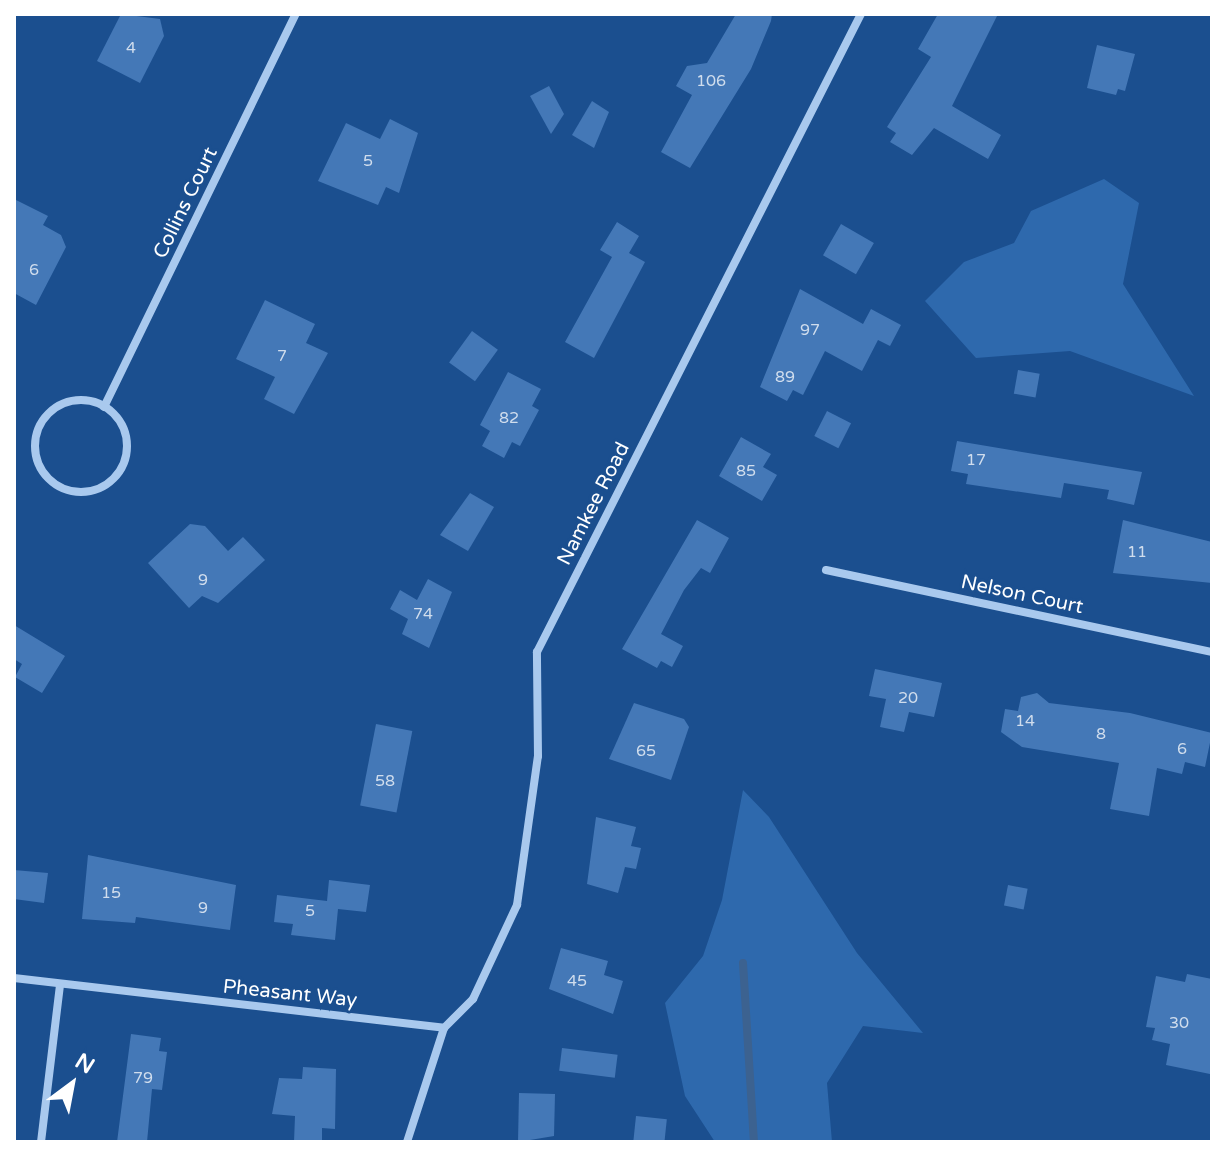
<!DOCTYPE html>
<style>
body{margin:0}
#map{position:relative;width:1226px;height:1156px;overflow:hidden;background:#1b4f8f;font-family:"Varela Round",sans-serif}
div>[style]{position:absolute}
.green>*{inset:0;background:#2e69ad}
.stream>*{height:8px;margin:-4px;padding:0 4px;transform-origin:4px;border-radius:4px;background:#3c6290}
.building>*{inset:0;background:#4478b7;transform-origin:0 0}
.street>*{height:8px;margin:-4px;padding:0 4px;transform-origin:4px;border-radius:4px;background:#a9c9ee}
.street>.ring{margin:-4px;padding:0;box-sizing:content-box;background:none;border:8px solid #a9c9ee;border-radius:50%}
span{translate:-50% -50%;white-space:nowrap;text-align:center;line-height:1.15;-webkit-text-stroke:6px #1b4f8f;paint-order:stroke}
.number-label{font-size:16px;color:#d0dded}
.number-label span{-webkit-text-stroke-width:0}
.street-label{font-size:20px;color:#fff}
.frame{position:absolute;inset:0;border:16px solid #fff;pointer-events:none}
.north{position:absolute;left:32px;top:1044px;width:80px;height:80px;-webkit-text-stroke:6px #1b4f8f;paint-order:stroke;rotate:32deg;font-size:22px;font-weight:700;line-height:32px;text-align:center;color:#fff}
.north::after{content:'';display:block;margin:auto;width:28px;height:36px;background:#fff;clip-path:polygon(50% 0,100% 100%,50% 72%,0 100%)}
</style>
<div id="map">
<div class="green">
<div style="clip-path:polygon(1104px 179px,1139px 203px,1123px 284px,1194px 396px,1070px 351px,976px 358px,925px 301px,964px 262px,1014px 243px,1031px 211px)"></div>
<div style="clip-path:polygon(743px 790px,769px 817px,857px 953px,923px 1033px,863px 1026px,827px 1083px,832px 1142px,715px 1142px,685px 1096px,665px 1003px,703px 956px,722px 900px)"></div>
</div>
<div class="stream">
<div style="left:743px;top:963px;width:179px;rotate:86.5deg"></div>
</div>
<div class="building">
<div style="clip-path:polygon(121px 14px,160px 19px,164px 36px,140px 83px,97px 61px)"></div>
<div style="clip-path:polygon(736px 14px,772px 14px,771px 21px,751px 69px,690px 168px,661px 152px,692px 95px,676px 86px,687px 66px,707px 63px)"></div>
<div style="clip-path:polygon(938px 14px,998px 14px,952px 106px,1001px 135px,988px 159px,934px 128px,912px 155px,890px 142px,896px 133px,887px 127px,931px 57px,918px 49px)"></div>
<div style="clip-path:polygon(1097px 45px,1135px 54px,1125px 91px,1118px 89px,1116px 95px,1087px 88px)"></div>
<div style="clip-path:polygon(549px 86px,564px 114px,551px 134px,530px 96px)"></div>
<div style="clip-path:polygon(592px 101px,609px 112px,594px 148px,572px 135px)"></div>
<div style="clip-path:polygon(390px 119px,418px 133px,399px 193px,386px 187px,378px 205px,318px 181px,346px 123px,380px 139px)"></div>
<div style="clip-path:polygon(14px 199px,48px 216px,43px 225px,61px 235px,66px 247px,36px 305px,14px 293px)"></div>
<div style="clip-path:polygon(617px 222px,639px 236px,629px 253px,645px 262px,594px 358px,565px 342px,612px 257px,600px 250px)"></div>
<div style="left:841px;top:224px;width:38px;height:36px;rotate:30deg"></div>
<div style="clip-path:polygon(800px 289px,863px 324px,871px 309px,901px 325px,890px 346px,878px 340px,862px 371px,825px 351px,803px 395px,793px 390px,787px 401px,760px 387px)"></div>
<div style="clip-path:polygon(265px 300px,315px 324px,306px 343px,328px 353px,294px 414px,264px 399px,275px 377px,236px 359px)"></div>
<div style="left:472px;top:331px;width:32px;height:39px;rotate:36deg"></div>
<div style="left:1018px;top:370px;width:22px;height:24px;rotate:10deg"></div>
<div style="clip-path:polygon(508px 372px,541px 389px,532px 406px,539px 410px,520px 446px,512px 442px,504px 458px,482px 446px,490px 431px,480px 425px)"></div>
<div style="left:827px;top:411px;width:27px;height:28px;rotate:27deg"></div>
<div style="clip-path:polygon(741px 437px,771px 454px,763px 467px,777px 475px,762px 501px,719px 476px)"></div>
<div style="clip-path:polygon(957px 441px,1142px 472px,1134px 505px,1107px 499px,1109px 490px,1064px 483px,1061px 498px,966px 484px,968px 474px,951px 471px)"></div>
<div style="clip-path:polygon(470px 493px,494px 507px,468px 551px,440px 535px)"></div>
<div style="clip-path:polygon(697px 520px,729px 538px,710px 573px,701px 568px,684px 590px,661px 634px,683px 646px,672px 667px,661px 661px,657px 668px,622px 649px)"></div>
<div style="clip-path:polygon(1123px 520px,1212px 542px,1212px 583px,1113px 573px)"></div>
<div style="clip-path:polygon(190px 524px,205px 526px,228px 551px,243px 537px,265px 560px,218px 603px,202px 596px,189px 608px,148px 563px)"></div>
<div style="clip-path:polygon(428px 579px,452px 592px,429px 648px,402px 634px,408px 619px,390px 609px,400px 590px,417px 600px)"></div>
<div style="clip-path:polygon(14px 625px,65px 656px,42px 693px,15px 677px,22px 664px,14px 659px)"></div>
<div style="clip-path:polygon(875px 669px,942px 683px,934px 717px,909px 712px,904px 732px,880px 727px,886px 699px,869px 696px)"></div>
<div style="clip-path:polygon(1037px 693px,1049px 703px,1130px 713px,1212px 733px,1205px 767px,1185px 762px,1182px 774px,1157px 768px,1149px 816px,1110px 809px,1119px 763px,1022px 747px,1001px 732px,1005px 709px,1018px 711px,1021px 697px)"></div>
<div style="clip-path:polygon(634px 703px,684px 719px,689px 727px,671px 780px,609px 759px)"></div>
<div style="left:376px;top:724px;width:37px;height:83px;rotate:11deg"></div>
<div style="clip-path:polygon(596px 817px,636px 827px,631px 846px,641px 848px,636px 869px,625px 867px,618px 893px,587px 884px)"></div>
<div style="clip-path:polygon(88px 855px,236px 885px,230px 930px,136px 917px,135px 923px,82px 919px)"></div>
<div style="clip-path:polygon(14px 870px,48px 873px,44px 903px,14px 899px)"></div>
<div style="clip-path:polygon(329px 880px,370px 885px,366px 912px,338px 909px,335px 940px,291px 935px,293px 924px,274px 922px,277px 895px,327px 901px)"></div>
<div style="left:1008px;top:885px;width:20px;height:21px;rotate:11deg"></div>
<div style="clip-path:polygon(561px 948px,608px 961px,604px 975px,623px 981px,613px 1014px,549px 989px)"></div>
<div style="clip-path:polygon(1187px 974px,1212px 979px,1210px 1074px,1166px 1065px,1170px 1044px,1152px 1040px,1155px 1028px,1146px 1027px,1156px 976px,1185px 982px)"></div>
<div style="clip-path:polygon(131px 1034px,161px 1038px,159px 1051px,167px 1052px,162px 1090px,152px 1089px,147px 1142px,117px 1142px)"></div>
<div style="left:562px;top:1048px;width:56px;height:23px;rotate:7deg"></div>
<div style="clip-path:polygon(303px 1067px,336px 1069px,335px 1129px,322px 1128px,322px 1142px,294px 1142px,295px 1116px,272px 1114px,279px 1078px,302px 1079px)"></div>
<div style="clip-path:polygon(519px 1093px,555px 1094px,554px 1136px,518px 1142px)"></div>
<div style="left:636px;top:1116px;width:31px;height:26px;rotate:6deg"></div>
</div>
<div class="street">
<div class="ring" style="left:35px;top:400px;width:84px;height:84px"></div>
<div style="left:104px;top:407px;width:437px;rotate:-64deg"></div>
<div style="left:826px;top:570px;width:395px;rotate:12deg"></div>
<div style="left:14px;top:978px;width:433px;rotate:6.6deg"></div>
<div style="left:444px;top:1028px;width:120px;rotate:108deg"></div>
<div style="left:444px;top:1028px;width:41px;rotate:-45deg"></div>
<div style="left:473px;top:999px;width:104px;rotate:-64.9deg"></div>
<div style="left:517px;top:905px;width:150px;rotate:-82deg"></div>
<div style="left:538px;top:756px;width:104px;rotate:-90.6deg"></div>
<div style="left:537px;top:652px;width:716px;rotate:-63.08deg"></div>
<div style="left:41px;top:1142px;width:159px;rotate:-83.1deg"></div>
</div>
<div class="number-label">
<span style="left:131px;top:48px">4</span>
<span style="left:711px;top:81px">106</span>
<span style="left:368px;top:161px">5</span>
<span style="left:34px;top:270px">6</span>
<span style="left:810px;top:330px">97</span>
<span style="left:282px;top:356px">7</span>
<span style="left:785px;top:377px">89</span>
<span style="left:509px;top:418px">82</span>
<span style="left:976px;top:460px">17</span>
<span style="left:746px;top:471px">85</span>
<span style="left:1137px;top:552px">11</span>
<span style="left:203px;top:580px">9</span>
<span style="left:423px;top:614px">74</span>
<span style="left:908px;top:698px">20</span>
<span style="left:1025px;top:721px">14</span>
<span style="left:1101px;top:734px">8</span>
<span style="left:1182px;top:749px">6</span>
<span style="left:646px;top:751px">65</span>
<span style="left:385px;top:781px">58</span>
<span style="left:111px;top:893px">15</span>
<span style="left:203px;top:908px">9</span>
<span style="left:310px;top:911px">5</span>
<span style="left:577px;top:981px">45</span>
<span style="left:1179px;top:1023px">30</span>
<span style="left:143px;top:1078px">79</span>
</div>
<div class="street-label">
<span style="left:186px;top:203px;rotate:-64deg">Collins Court</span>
<span style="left:594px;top:504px;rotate:-63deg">Namkee Road</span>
<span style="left:1022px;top:595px;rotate:12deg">Nelson Court</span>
<span style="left:290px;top:994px;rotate:6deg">Pheasant Way</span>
</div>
<div class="frame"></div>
<div class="north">N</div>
</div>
